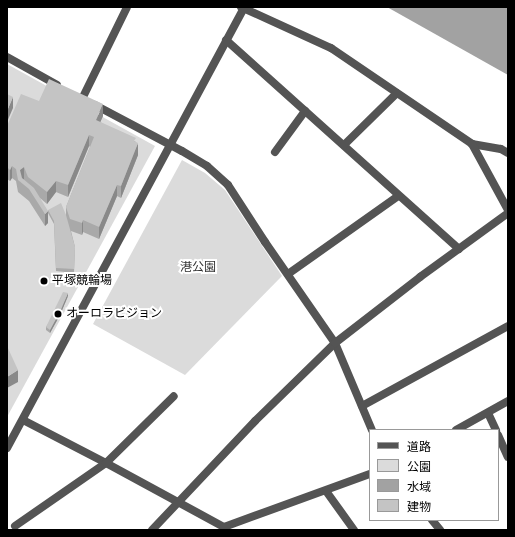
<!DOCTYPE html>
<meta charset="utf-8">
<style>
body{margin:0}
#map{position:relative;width:515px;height:537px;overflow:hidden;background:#fff;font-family:"Fira Sans Condensed","Noto Sans JP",sans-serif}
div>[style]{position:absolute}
.green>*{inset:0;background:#dbdbdb}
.water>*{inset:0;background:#a2a2a2}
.minor>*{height:8px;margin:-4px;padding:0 4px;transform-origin:4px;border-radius:4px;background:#545454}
.tertiary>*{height:8px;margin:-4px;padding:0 4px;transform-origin:4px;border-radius:4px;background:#545454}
.wall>*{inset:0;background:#a9a9a9}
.shaded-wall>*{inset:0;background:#898989}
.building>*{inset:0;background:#c4c4c4}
.dots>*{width:11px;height:11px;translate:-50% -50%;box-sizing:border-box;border:2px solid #fff;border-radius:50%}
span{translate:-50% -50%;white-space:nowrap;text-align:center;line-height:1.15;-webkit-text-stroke:4px #fff;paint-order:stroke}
.park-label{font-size:12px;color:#323232}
.poi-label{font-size:12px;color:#000}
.left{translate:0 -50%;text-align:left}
.frame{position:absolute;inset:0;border:8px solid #000;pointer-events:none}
.legend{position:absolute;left:369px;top:429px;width:130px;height:92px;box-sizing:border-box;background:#fff;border:1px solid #999;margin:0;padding:5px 7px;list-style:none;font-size:12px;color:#000}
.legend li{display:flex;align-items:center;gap:8px;height:20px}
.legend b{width:20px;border:1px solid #999}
</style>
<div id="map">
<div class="green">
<div style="clip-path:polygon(7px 64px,155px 146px,7px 417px)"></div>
<div style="clip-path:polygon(182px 160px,205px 173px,225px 190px,282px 276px,185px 375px,93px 324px)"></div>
</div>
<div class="water">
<div style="clip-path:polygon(387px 7px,508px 7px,508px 75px)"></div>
</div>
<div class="minor">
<div style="left:241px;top:7px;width:99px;rotate:24.5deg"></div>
<div style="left:331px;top:48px;width:171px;rotate:34.2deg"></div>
<div style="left:472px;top:144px;width:29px;rotate:10deg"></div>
<div style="left:501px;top:149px;width:8px;rotate:30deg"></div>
<div style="left:226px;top:40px;width:313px;rotate:41.9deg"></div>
<div style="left:7px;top:57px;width:57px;rotate:29.2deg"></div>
<div style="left:82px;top:99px;width:102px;rotate:-63.9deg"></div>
<div style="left:95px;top:105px;width:98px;rotate:27.9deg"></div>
<div style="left:182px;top:151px;width:29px;rotate:31deg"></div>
<div style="left:207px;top:166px;width:28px;rotate:42deg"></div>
<div style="left:228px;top:185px;width:68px;rotate:57deg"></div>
<div style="left:265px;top:242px;width:123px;rotate:55.3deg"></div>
<div style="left:335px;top:343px;width:95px;rotate:67deg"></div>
<div style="left:344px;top:145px;width:74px;rotate:-44.5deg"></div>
<div style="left:275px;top:152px;width:51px;rotate:-53.8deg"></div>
<div style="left:288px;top:274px;width:135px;rotate:-35.3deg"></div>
<div style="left:362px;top:406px;width:166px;rotate:-28.7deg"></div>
<div style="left:488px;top:413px;width:19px;rotate:65deg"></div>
<div style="left:23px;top:420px;width:93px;rotate:27.4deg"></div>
<div style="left:106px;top:463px;width:134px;rotate:28.5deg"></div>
<div style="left:224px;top:527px;width:155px;rotate:-20deg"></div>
<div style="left:456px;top:430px;width:60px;rotate:-29.1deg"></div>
<div style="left:498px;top:435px;width:24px;rotate:66deg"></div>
<div style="left:326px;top:491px;width:48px;rotate:54.3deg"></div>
<div style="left:432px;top:520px;width:13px;rotate:51deg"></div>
<div style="left:15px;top:526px;width:111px;rotate:-34.7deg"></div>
<div style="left:106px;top:463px;width:95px;rotate:-44.6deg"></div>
<div style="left:152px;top:530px;width:150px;rotate:-46.6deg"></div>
<div style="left:255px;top:421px;width:112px;rotate:-44.3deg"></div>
<div style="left:335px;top:343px;width:108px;rotate:-37.8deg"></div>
<div style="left:420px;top:277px;width:109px;rotate:-36deg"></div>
</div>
<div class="tertiary">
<div style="left:472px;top:144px;width:75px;rotate:61.4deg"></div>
<div style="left:7px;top:448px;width:500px;rotate:-61.7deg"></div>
</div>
<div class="wall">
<div style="clip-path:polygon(39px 101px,103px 116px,100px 122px,136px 142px,138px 155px,121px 198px,117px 196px,99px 239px,83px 232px,82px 235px,71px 231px,75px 247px,74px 273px,56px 271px,54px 224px,48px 213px,48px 210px,66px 215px,66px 207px,90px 147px,89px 146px,68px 197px,56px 192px,47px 204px,40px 198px,48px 223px,45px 226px,29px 201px,18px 192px,16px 181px,12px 178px,10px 181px,7px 179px,7px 126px)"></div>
<div style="clip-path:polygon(68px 296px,60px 315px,50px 333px,46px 330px,46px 327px)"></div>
</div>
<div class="shaded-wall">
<div style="clip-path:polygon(13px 97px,13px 108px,7px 122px,7px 111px)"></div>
<div style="clip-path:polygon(103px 104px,103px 116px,96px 132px,96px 120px)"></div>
<div style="clip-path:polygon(89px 135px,89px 146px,68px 197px,68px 185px)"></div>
<div style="clip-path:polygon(138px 143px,138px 155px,121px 198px,121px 186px)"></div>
<div style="clip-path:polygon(12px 166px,12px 178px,10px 181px,10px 170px)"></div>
<div style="clip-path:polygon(24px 167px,24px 179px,20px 182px,20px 170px)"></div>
<div style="clip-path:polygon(56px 181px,56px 192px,47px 204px,47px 192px)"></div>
<div style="clip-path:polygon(117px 185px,117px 196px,99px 239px,99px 227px)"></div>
<div style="clip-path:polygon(48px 211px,48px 223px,45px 226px,45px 214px)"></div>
<div style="clip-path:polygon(83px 220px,83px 232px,82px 235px,82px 223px)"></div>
<div style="clip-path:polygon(68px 293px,68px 296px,60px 315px,50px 333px,50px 330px)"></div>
<div style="clip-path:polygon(18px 370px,18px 382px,7px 388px,7px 377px)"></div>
</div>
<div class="building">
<div style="clip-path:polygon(49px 79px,103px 104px,96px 120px,136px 138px,134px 141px,138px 143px,121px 186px,117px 185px,99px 227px,83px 220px,82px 223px,70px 219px,66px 207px,94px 137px,89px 135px,68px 185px,56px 181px,47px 192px,28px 177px,24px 167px,20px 170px,22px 178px,34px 188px,48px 211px,45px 214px,29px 189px,18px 180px,16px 169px,12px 166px,10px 170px,7px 167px,7px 126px,21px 94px,39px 101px)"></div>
<div style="clip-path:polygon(7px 94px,13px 97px,7px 111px)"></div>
<div style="clip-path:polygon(61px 203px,66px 215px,75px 247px,74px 269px,56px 268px,54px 221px,48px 210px)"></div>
<div style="clip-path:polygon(63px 292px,68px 293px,60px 312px,50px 330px,46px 327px)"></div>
<div style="clip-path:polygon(7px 346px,18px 370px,7px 377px)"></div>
</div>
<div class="dots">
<div style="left:44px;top:281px;background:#000"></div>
<div style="left:58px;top:314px;background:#000"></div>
</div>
<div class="park-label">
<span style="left:198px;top:268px">港公園</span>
</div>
<div class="poi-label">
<span class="left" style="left:52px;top:281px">平塚競輪場</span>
<span class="left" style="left:66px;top:314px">オーロラビジョン</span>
</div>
<div class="frame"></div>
<ul class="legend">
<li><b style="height:5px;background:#545454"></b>道路</li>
<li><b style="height:11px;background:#dbdbdb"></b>公園</li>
<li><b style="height:11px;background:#a2a2a2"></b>水域</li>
<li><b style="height:11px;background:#c4c4c4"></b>建物</li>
</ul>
</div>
